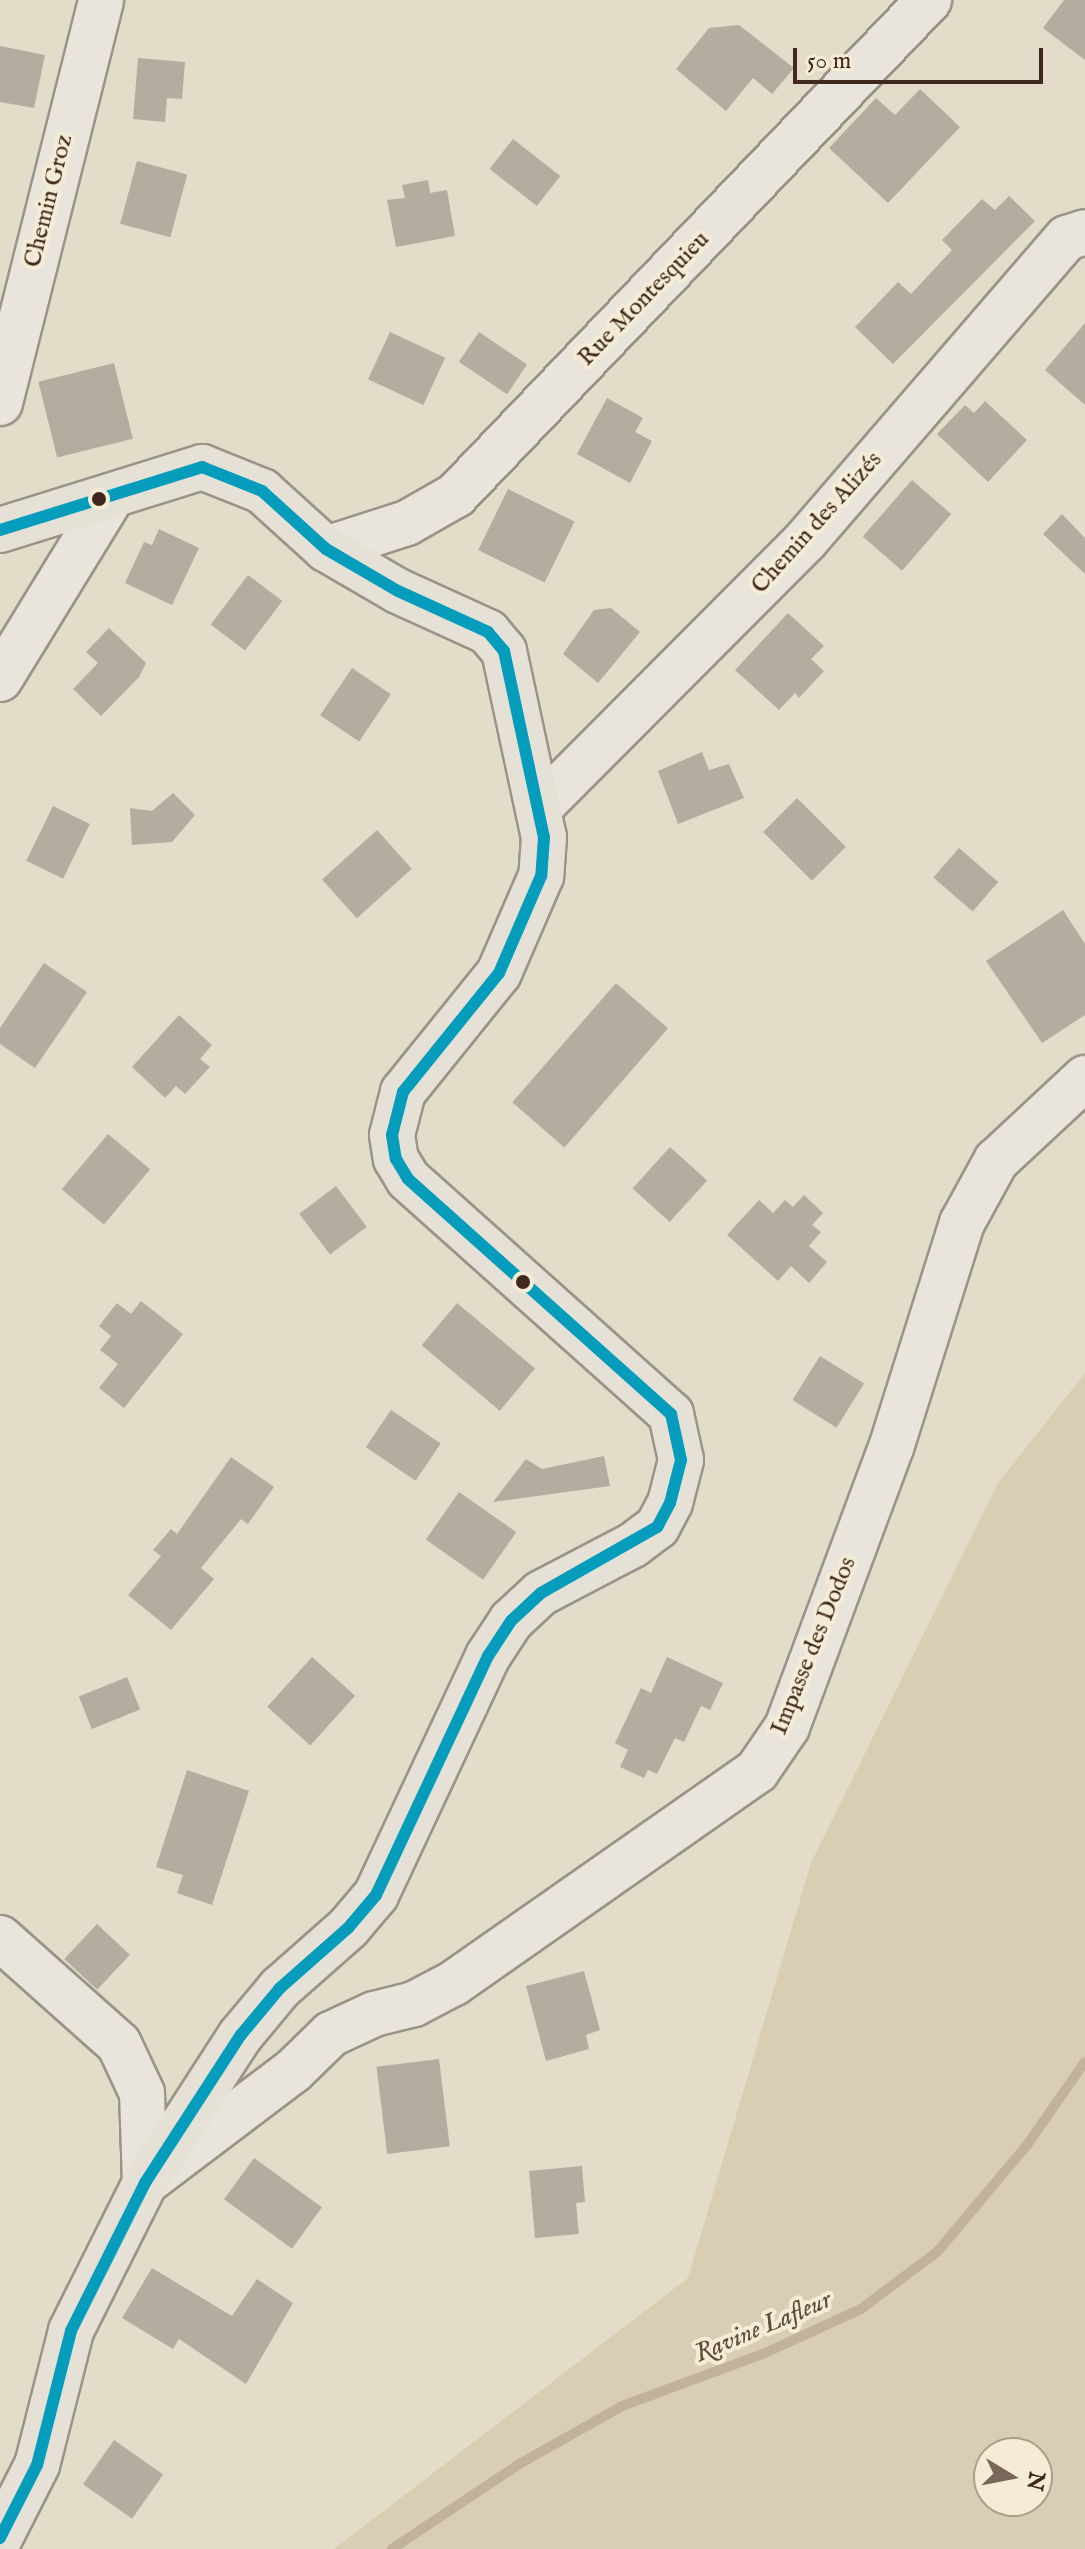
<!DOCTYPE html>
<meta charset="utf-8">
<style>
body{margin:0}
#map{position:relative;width:1085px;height:2549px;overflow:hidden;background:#e3dcc9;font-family:"IM FELL English",serif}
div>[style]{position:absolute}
.green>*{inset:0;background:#d9ceb4}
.stream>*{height:10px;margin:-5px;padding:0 5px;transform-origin:5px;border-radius:5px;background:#c1b39b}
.building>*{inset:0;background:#b3ada0;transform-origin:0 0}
.roads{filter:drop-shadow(2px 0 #9a9387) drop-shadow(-2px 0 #9a9387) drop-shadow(0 2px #9a9387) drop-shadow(0 -2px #9a9387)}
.minor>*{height:44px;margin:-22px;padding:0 22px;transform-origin:22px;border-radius:22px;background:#e9e5dc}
.major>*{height:44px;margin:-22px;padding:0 22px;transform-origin:22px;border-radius:22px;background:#e6e1d6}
.bus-1>*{height:12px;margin:-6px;padding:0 6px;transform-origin:6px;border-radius:6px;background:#069cbc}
.dots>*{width:22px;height:22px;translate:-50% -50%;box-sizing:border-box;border:4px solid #f4ecd5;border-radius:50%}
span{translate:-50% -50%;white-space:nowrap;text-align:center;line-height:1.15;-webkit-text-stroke:8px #f4ecd5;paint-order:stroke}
.street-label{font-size:24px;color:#40281c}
.water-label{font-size:26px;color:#624d3c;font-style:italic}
.north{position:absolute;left:973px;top:2437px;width:80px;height:80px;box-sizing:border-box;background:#f4ecd5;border:2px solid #ac9e8b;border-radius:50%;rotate:100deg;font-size:22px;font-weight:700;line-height:32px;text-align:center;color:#40281c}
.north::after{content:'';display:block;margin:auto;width:28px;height:36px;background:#796759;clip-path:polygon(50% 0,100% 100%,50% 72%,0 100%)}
.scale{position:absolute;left:793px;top:48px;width:250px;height:36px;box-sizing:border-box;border:4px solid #40281c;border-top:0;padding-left:10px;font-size:24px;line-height:28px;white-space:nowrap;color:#40281c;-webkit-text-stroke:6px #f4ecd5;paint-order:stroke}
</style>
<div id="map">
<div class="green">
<div style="clip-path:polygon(evenodd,1085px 1373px,1085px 2549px,334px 2549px,688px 2278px,811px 1863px,998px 1483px,1085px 1373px,989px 2453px,1037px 2453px,1037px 2501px,989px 2501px,989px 2453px)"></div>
</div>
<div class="stream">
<div style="left:392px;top:2549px;width:155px;rotate:-33.7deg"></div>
<div style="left:521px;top:2463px;width:116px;rotate:-29.4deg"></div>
<div style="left:622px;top:2406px;width:153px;rotate:-20.3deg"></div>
<div style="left:765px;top:2353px;width:106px;rotate:-24.6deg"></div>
<div style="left:861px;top:2309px;width:95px;rotate:-36.9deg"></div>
<div style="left:937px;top:2252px;width:140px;rotate:-49.9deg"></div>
<div style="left:1027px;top:2145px;width:101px;rotate:-55.1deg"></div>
</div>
<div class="building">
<div style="clip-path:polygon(1064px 0,1085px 0,1085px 60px,1043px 28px)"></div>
<div style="clip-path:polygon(739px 25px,794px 68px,772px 94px,753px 78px,726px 111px,676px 69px,709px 28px)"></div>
<div style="clip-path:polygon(0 46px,45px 55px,34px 108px,0 102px)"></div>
<div style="clip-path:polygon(138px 58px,185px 62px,182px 99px,167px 98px,165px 122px,133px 119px)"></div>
<div style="clip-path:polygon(920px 89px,960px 127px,888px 203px,829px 148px,876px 98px,895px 115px)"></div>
<div style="left:513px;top:139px;width:60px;height:38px;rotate:38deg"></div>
<div style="left:137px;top:161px;width:52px;height:65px;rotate:15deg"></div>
<div style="clip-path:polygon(428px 180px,430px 193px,447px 190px,455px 236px,396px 247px,387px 200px,405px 198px,402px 185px)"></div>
<div style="clip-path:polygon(1009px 196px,1035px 221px,893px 364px,855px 327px,898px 282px,911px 294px,952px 250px,942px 240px,982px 199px,995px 210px)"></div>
<div style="clip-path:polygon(1085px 323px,1085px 405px,1045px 370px)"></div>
<div style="left:390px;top:332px;width:61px;height:52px;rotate:25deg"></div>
<div style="left:479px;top:332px;width:58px;height:36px;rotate:34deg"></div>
<div style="left:114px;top:363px;width:78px;height:78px;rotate:76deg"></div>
<div style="clip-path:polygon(607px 398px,643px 418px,635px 432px,652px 441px,630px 483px,577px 454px)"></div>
<div style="clip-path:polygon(985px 401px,1027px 440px,988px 482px,937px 434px,965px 405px,974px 413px)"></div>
<div style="left:912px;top:480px;width:52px;height:75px;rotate:41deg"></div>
<div style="left:508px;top:489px;width:74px;height:68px;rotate:26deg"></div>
<div style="clip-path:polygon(1062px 514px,1085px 538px,1085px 574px,1043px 534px)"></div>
<div style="clip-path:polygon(159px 529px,199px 548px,172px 605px,125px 583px,144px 542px,152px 545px)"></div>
<div style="left:248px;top:575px;width:43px;height:62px;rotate:37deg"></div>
<div style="clip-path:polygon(611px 608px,640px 632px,598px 683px,563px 654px,594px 610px)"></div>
<div style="clip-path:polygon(788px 613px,824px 646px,811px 659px,824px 671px,799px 698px,795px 693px,779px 710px,735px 670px)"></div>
<div style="clip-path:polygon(109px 628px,146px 663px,139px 677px,101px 716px,73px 689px,98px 663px,86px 652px)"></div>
<div style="left:352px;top:668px;width:47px;height:57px;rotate:34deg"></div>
<div style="clip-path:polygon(702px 752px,709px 770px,729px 764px,744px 798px,678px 824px,658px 771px)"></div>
<div style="clip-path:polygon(173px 793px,195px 815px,172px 842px,132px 845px,130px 808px,152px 811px)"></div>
<div style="left:797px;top:798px;width:69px;height:48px;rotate:45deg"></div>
<div style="left:53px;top:806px;width:41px;height:61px;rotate:26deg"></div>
<div style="left:377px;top:830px;width:52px;height:74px;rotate:48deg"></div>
<div style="left:959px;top:848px;width:52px;height:39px;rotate:41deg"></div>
<div style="clip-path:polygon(1063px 910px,1085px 944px,1085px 1015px,1042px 1043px,986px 961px)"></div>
<div style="clip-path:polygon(44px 963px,87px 992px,35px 1068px,0 1044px,0 1028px)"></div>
<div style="left:616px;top:983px;width:69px;height:158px;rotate:41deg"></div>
<div style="clip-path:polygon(179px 1015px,212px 1045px,200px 1059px,210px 1067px,185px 1094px,176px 1086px,165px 1098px,132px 1067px)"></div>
<div style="left:108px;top:1134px;width:55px;height:72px;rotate:40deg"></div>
<div style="left:670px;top:1147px;width:50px;height:56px;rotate:42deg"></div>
<div style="left:336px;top:1186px;width:51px;height:46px;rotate:53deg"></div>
<div style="clip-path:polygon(804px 1195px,823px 1213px,812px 1225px,821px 1232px,809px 1246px,827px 1262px,809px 1283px,791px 1266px,778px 1281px,727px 1235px,759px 1200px,773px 1213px,785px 1200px,793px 1207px)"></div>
<div style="clip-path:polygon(141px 1301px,183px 1334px,124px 1408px,99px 1388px,118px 1364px,100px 1350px,111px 1336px,99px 1326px,117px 1303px,131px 1314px)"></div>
<div style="left:457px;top:1303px;width:102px;height:55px;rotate:40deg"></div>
<div style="left:820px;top:1356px;width:52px;height:52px;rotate:32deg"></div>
<div style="left:391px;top:1410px;width:60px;height:45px;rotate:34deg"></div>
<div style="clip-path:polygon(604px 1456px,610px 1486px,493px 1502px,526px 1459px,542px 1469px)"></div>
<div style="clip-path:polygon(231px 1457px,274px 1487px,248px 1524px,241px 1519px,201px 1568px,214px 1579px,171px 1630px,128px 1595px,161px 1556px,153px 1550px,171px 1529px,177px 1534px)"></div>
<div style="left:459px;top:1492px;width:70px;height:58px;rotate:35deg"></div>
<div style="left:312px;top:1657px;width:58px;height:67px;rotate:42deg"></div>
<div style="clip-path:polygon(667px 1657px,723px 1683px,710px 1710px,701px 1706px,684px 1742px,675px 1738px,657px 1774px,648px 1770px,644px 1778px,620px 1767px,628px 1750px,615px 1743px,641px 1688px,651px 1693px)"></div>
<div style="left:127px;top:1677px;width:35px;height:52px;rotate:68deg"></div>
<div style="clip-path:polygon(187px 1770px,249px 1791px,212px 1905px,177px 1893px,183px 1875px,156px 1867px)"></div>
<div style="left:97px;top:1924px;width:45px;height:48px;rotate:43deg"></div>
<div style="clip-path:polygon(584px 1971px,600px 2030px,586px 2035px,589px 2049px,546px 2061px,526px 1986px)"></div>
<div style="left:439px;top:2059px;width:88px;height:63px;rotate:83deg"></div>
<div style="left:254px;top:2158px;width:84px;height:51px;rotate:36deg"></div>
<div style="clip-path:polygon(582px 2166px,585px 2202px,576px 2203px,579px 2234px,535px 2238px,529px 2171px)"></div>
<div style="clip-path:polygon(152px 2268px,232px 2316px,257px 2279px,293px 2303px,246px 2384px,179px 2339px,173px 2349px,122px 2318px)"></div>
<div style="left:114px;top:2440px;width:60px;height:54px;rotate:35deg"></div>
</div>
<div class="roads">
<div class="minor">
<div style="left:0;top:403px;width:415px;rotate:-75.9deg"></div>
<div style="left:326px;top:549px;width:85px;rotate:-17.8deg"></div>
<div style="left:407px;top:523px;width:56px;rotate:-29.7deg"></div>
<div style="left:456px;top:495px;width:685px;rotate:-46.3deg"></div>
<div style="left:0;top:679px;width:215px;rotate:-58.5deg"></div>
<div style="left:539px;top:808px;width:378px;rotate:-45.1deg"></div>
<div style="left:806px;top:540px;width:399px;rotate:-49.2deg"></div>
<div style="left:1067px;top:238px;width:19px;rotate:-18deg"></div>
<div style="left:0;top:1938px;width:159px;rotate:41.7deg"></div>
<div style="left:119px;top:2044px;width:54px;rotate:64.9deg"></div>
<div style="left:142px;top:2093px;width:90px;rotate:88.1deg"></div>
<div style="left:150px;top:2179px;width:179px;rotate:-37.1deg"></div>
<div style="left:293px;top:2071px;width:53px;rotate:-44.2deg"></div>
<div style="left:331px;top:2034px;width:47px;rotate:-24.9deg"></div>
<div style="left:374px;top:2014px;width:41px;rotate:-14deg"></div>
<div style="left:414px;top:2004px;width:45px;rotate:-27.7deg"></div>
<div style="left:454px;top:1983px;width:370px;rotate:-35deg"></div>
<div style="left:757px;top:1771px;width:53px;rotate:-55.7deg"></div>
<div style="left:787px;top:1727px;width:298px;rotate:-69.6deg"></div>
<div style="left:891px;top:1448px;width:236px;rotate:-72.5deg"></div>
<div style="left:962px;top:1223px;width:71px;rotate:-61.3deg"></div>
<div style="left:996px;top:1161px;width:122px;rotate:-43deg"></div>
</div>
<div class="major">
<div style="left:0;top:530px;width:212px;rotate:-17.3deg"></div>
<div style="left:202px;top:467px;width:65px;rotate:21.8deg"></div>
<div style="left:262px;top:491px;width:86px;rotate:42.2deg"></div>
<div style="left:326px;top:549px;width:83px;rotate:30.3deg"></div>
<div style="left:398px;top:591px;width:99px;rotate:24.5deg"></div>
<div style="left:488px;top:632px;width:25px;rotate:50deg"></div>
<div style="left:504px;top:651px;width:190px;rotate:77.9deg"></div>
<div style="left:544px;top:837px;width:39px;rotate:94deg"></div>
<div style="left:541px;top:876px;width:106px;rotate:113.4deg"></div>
<div style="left:499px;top:973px;width:153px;rotate:128.9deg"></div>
<div style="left:403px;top:1092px;width:44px;rotate:104.3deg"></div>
<div style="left:392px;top:1135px;width:24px;rotate:81deg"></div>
<div style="left:396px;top:1159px;width:23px;rotate:59deg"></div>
<div style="left:408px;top:1179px;width:353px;rotate:41.8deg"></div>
<div style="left:671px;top:1414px;width:47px;rotate:77.7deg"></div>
<div style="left:681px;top:1460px;width:44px;rotate:104.3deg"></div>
<div style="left:670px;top:1503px;width:27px;rotate:118deg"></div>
<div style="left:657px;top:1527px;width:30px;rotate:143deg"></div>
<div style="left:633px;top:1545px;width:104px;rotate:152.4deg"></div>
<div style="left:541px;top:1593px;width:41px;rotate:137deg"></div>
<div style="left:511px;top:1621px;width:42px;rotate:123.3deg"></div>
<div style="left:488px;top:1656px;width:264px;rotate:115.1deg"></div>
<div style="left:376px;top:1895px;width:43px;rotate:130.3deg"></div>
<div style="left:348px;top:1928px;width:91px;rotate:138.6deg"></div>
<div style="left:280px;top:1988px;width:62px;rotate:129.8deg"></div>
<div style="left:240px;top:2036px;width:175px;rotate:122.9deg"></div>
<div style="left:145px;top:2183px;width:165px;rotate:116.6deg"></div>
<div style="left:71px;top:2331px;width:138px;rotate:104.2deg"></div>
<div style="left:37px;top:2465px;width:82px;rotate:116.9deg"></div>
</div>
</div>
<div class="bus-1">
<div style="left:0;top:530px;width:212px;rotate:-17.3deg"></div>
<div style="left:202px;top:467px;width:65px;rotate:21.8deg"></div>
<div style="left:262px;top:491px;width:86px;rotate:42.2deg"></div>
<div style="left:326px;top:549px;width:83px;rotate:30.3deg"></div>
<div style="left:398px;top:591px;width:99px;rotate:24.5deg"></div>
<div style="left:488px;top:632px;width:25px;rotate:50deg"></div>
<div style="left:504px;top:651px;width:190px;rotate:77.9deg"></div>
<div style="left:544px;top:837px;width:39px;rotate:94deg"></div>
<div style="left:541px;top:876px;width:106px;rotate:113.4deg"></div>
<div style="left:499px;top:973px;width:153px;rotate:128.9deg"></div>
<div style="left:403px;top:1092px;width:44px;rotate:104.3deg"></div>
<div style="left:392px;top:1135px;width:24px;rotate:81deg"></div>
<div style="left:396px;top:1159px;width:23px;rotate:59deg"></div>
<div style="left:408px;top:1179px;width:353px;rotate:41.8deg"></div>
<div style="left:671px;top:1414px;width:47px;rotate:77.7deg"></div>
<div style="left:681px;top:1460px;width:44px;rotate:104.3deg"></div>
<div style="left:670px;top:1503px;width:27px;rotate:118deg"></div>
<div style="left:657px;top:1527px;width:133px;rotate:150.4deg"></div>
<div style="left:541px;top:1593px;width:41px;rotate:137deg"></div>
<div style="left:511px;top:1621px;width:42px;rotate:123.3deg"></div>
<div style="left:488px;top:1656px;width:264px;rotate:115.1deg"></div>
<div style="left:376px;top:1895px;width:43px;rotate:130.3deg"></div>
<div style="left:348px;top:1928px;width:91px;rotate:138.6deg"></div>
<div style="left:280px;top:1988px;width:62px;rotate:129.8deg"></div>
<div style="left:240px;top:2036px;width:175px;rotate:122.9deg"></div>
<div style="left:145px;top:2183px;width:165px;rotate:116.6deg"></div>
<div style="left:71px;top:2331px;width:138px;rotate:104.2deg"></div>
<div style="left:37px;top:2465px;width:82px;rotate:116.9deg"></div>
</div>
<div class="dots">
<div style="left:99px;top:499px;background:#40281c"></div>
<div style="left:523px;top:1282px;background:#40281c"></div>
</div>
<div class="street-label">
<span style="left:49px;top:201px;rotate:-76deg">Chemin Groz</span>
<span style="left:644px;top:299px;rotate:-46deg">Rue Montesquieu</span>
<span style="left:817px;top:523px;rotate:-48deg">Chemin des Alizés</span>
<span style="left:814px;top:1646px;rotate:-68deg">Impasse des Dodos</span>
</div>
<div class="water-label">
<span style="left:763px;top:2327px;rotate:-23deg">Ravine Lafleur</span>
</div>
<div class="north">N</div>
<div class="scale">50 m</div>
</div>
